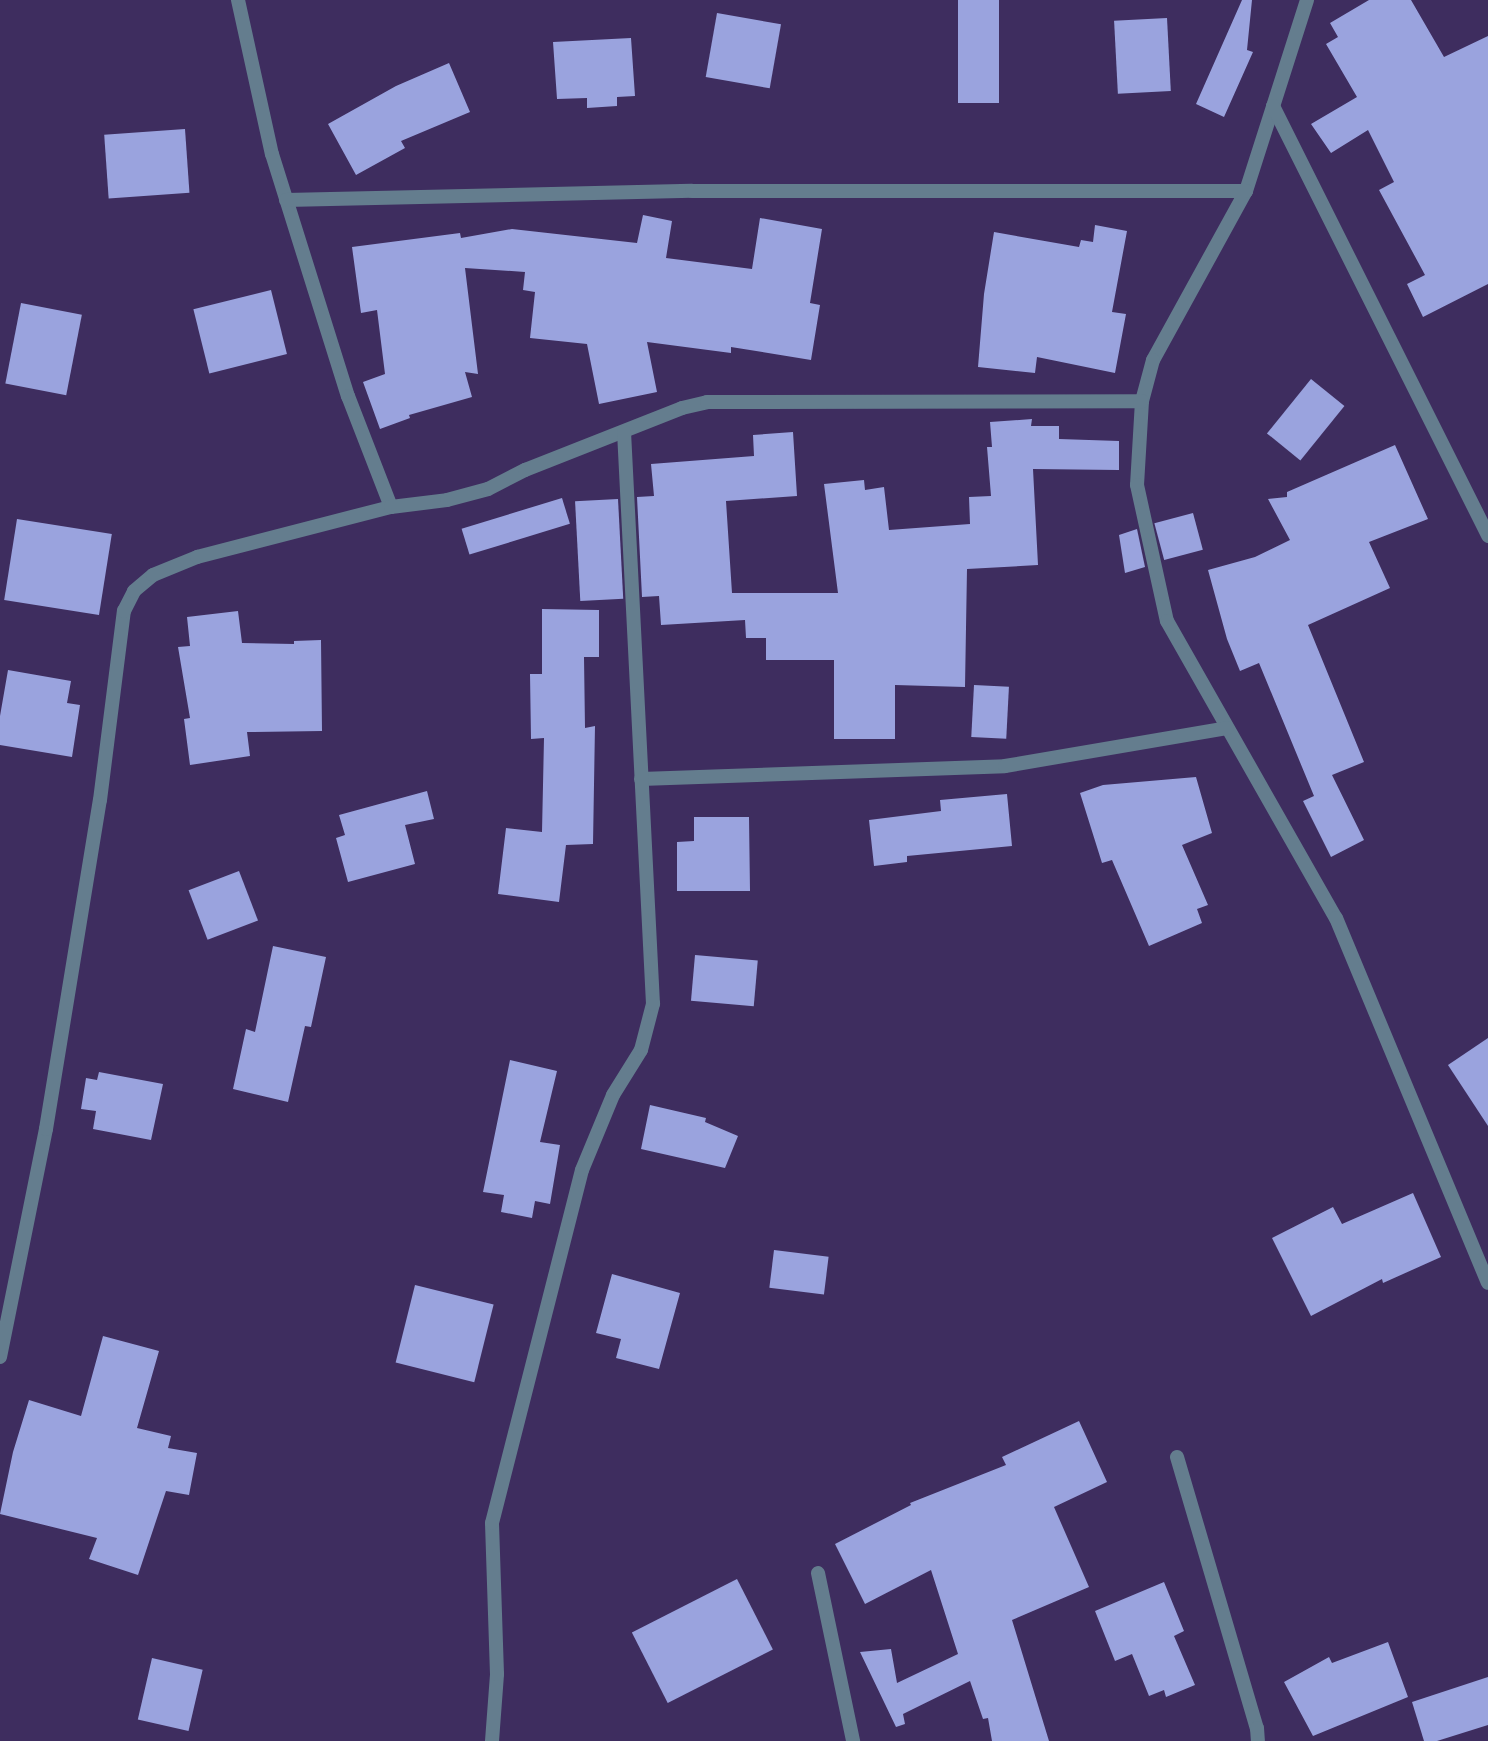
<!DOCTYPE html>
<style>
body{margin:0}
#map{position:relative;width:1488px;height:1741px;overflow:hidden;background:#3e2d5f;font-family:"Noto Serif",serif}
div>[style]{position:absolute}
.building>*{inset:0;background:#9aa3de;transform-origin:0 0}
.minor>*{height:14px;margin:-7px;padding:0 7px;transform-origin:7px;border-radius:7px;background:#647d8e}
span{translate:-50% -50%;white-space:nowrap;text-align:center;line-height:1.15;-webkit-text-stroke:7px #3e2d5f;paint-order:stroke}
</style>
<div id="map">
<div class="building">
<div style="left:958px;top:0;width:41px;height:103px"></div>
<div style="clip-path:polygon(1242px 0,1252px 0,1247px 50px,1253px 52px,1224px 117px,1196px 104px)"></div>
<div style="clip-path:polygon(1369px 0,1411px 0,1444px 57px,1488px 36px,1488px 284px,1423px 317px,1407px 284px,1425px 275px,1379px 190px,1394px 182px,1368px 130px,1331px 153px,1311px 124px,1357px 97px,1326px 44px,1338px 37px,1330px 23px)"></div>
<div style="left:717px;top:13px;width:65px;height:65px;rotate:10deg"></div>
<div style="left:1167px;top:18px;width:73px;height:53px;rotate:87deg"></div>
<div style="clip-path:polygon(631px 38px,635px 96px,617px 97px,617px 106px,587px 108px,587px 98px,557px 99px,553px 42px)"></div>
<div style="clip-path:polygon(449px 63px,470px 112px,401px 141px,405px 148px,356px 175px,328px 124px,396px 86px)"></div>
<div style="left:185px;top:129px;width:64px;height:81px;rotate:86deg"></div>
<div style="clip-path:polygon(643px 215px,672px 221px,666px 258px,752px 269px,760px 218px,822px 229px,810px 303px,820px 305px,811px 360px,731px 347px,731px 353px,647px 342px,657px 392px,599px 404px,587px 344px,530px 338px,535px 292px,523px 290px,525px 272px,465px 268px,478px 374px,465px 372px,472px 397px,409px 415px,410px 418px,380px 429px,363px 382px,385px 374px,377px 310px,361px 313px,352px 247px,460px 233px,461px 238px,512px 229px,637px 243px)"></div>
<div style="clip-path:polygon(1095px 225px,1127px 231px,1112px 312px,1126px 314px,1115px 373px,1037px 357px,1035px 373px,978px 367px,984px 294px,994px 232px,1079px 247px,1081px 240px,1093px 242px)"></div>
<div style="left:271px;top:290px;width:66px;height:80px;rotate:76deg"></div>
<div style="left:21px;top:303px;width:62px;height:82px;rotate:11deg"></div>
<div style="left:1311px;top:379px;width:43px;height:70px;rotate:39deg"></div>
<div style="clip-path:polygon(1032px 419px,1031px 426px,1059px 426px,1059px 439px,1119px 441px,1119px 470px,1033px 469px,1038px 565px,967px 569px,965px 687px,895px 685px,895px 739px,834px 739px,834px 660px,766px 660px,766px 638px,746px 638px,745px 620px,661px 625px,659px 596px,642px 597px,637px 497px,654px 496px,651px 464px,754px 456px,753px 435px,793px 432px,797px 496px,726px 501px,732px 593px,838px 593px,824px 484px,864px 480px,865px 490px,884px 487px,889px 530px,970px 524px,969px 497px,991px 496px,987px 447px,992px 447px,990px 422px)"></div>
<div style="clip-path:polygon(1395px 445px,1428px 519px,1369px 542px,1390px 588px,1308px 625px,1364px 762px,1332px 775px,1364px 840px,1331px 857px,1303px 801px,1314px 796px,1259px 663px,1240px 671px,1227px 639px,1208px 570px,1255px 557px,1290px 540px,1268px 499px,1287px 497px,1287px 492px)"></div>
<div style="left:562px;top:498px;width:27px;height:105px;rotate:73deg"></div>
<div style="left:618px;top:499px;width:100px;height:43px;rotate:87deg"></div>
<div style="left:1193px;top:513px;width:38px;height:40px;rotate:75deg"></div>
<div style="left:17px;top:519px;width:96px;height:82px;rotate:9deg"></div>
<div style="clip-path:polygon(1137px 529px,1145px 567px,1125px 573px,1119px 535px)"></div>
<div style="clip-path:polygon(542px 609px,599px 610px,599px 657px,584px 657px,585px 728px,595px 726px,593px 844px,566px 845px,559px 902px,498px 894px,506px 828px,542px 832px,544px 738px,531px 739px,530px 674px,542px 674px)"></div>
<div style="clip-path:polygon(238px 611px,242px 643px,294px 644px,294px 641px,321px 640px,322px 731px,247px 732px,250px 756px,190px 765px,184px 719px,190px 718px,178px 647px,190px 646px,187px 617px)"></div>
<div style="clip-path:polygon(8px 670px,71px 681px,67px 703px,80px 705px,72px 757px,0 745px,0 716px)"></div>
<div style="left:974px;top:685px;width:35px;height:52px;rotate:3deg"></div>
<div style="clip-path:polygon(1196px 777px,1212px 833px,1182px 845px,1208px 905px,1197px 909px,1202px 923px,1149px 946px,1112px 860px,1102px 863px,1080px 793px,1103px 785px)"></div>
<div style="clip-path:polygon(427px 791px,434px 819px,405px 825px,415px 864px,348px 882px,336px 838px,345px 835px,339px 815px)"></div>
<div style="clip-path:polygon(1007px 794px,1012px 846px,907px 856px,907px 862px,874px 866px,869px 820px,941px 811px,940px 800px)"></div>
<div style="clip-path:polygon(694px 817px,749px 817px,750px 891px,677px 891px,677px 842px,694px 841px)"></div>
<div style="left:239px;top:871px;width:53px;height:54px;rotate:69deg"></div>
<div style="clip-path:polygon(273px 946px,326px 957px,311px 1027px,305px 1026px,288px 1102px,233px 1089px,246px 1029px,255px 1032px)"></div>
<div style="left:695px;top:955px;width:63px;height:46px;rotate:5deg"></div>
<div style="clip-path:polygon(1488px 1038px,1488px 1126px,1448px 1065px)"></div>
<div style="clip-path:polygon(510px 1060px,557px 1071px,540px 1142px,560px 1145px,550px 1204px,535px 1201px,532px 1218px,501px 1212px,504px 1195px,483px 1192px)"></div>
<div style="clip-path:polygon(99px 1072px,163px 1084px,151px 1140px,93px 1129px,96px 1111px,81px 1109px,86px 1078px,97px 1080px)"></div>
<div style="clip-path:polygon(650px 1105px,706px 1118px,705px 1122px,738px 1136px,725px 1168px,641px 1149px)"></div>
<div style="clip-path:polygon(1413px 1193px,1441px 1257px,1383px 1283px,1382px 1279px,1311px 1316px,1272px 1238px,1333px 1207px,1342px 1224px)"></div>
<div style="left:774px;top:1250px;width:55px;height:38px;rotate:7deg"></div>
<div style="clip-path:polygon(612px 1274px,680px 1293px,659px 1369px,616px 1358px,621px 1339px,596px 1333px)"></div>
<div style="left:415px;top:1285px;width:81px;height:80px;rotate:14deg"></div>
<div style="clip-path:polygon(103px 1336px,159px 1351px,137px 1428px,171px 1436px,168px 1448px,197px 1453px,189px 1495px,166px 1491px,138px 1575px,89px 1559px,97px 1538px,0 1514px,13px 1452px,29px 1400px,81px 1416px)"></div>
<div style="clip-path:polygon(1079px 1421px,1107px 1482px,1054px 1507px,1089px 1587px,1012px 1620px,1049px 1741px,992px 1741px,988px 1718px,983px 1719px,970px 1681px,903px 1714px,905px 1724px,896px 1727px,860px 1652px,891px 1649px,897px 1683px,958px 1654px,931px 1570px,865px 1604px,835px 1544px,911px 1505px,910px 1503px,1006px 1465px,1002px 1457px)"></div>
<div style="left:737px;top:1579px;width:79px;height:118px;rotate:63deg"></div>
<div style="clip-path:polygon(1164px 1582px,1184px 1631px,1174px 1636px,1195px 1685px,1166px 1697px,1164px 1690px,1149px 1696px,1132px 1654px,1115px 1661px,1095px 1611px)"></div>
<div style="clip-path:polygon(1388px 1642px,1408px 1697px,1313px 1736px,1284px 1682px,1329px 1657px,1332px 1663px)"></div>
<div style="left:152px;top:1658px;width:52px;height:63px;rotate:13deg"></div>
<div style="clip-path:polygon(1488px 1677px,1488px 1725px,1437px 1741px,1424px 1741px,1412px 1702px)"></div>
</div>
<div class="minor">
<div style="left:238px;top:0;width:158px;rotate:77.6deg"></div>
<div style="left:272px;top:154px;width:254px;rotate:72.6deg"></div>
<div style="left:348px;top:396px;width:119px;rotate:68.8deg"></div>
<div style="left:1307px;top:0;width:201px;rotate:107.7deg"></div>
<div style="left:1246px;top:191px;width:193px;rotate:118.8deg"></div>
<div style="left:1153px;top:360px;width:42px;rotate:105deg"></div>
<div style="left:1142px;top:401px;width:84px;rotate:93.4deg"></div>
<div style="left:1137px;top:485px;width:139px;rotate:77.6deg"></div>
<div style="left:1167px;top:621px;width:342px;rotate:60.4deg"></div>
<div style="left:1336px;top:918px;width:395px;rotate:67.4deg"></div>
<div style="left:1273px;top:106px;width:481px;rotate:63.4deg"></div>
<div style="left:286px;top:200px;width:406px;rotate:-1.3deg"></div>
<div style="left:692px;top:191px;width:554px"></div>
<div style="left:641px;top:779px;width:364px;rotate:-2deg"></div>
<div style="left:1005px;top:766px;width:225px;rotate:-9.7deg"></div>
<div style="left:0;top:1357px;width:233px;rotate:-78.6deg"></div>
<div style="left:46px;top:1129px;width:333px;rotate:-80.7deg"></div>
<div style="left:100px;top:800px;width:191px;rotate:-82.8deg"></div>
<div style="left:124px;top:611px;width:22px;rotate:-63deg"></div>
<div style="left:134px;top:591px;width:25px;rotate:-40deg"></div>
<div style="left:153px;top:575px;width:48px;rotate:-22.2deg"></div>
<div style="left:197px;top:557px;width:200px;rotate:-14.5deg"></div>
<div style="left:391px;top:507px;width:56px;rotate:-7.1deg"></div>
<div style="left:447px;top:500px;width:42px;rotate:-15deg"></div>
<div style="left:488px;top:489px;width:42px;rotate:-27.2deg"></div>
<div style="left:525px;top:470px;width:169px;rotate:-21.5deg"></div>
<div style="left:682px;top:408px;width:26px;rotate:-13deg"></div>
<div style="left:707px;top:402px;width:435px;rotate:-0.1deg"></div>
<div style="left:1177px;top:1457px;width:283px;rotate:73.6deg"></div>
<div style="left:1257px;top:1728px;width:13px;rotate:86deg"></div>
<div style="left:818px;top:1573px;width:172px;rotate:78.2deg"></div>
<div style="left:492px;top:1741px;width:67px;rotate:-85.7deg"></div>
<div style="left:497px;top:1674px;width:151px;rotate:-91.9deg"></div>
<div style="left:492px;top:1523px;width:364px;rotate:-75.7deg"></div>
<div style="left:582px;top:1170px;width:81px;rotate:-67.5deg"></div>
<div style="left:613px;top:1095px;width:53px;rotate:-58.1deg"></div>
<div style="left:641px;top:1050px;width:48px;rotate:-75.4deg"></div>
<div style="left:653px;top:1004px;width:573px;rotate:-92.9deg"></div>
</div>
</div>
